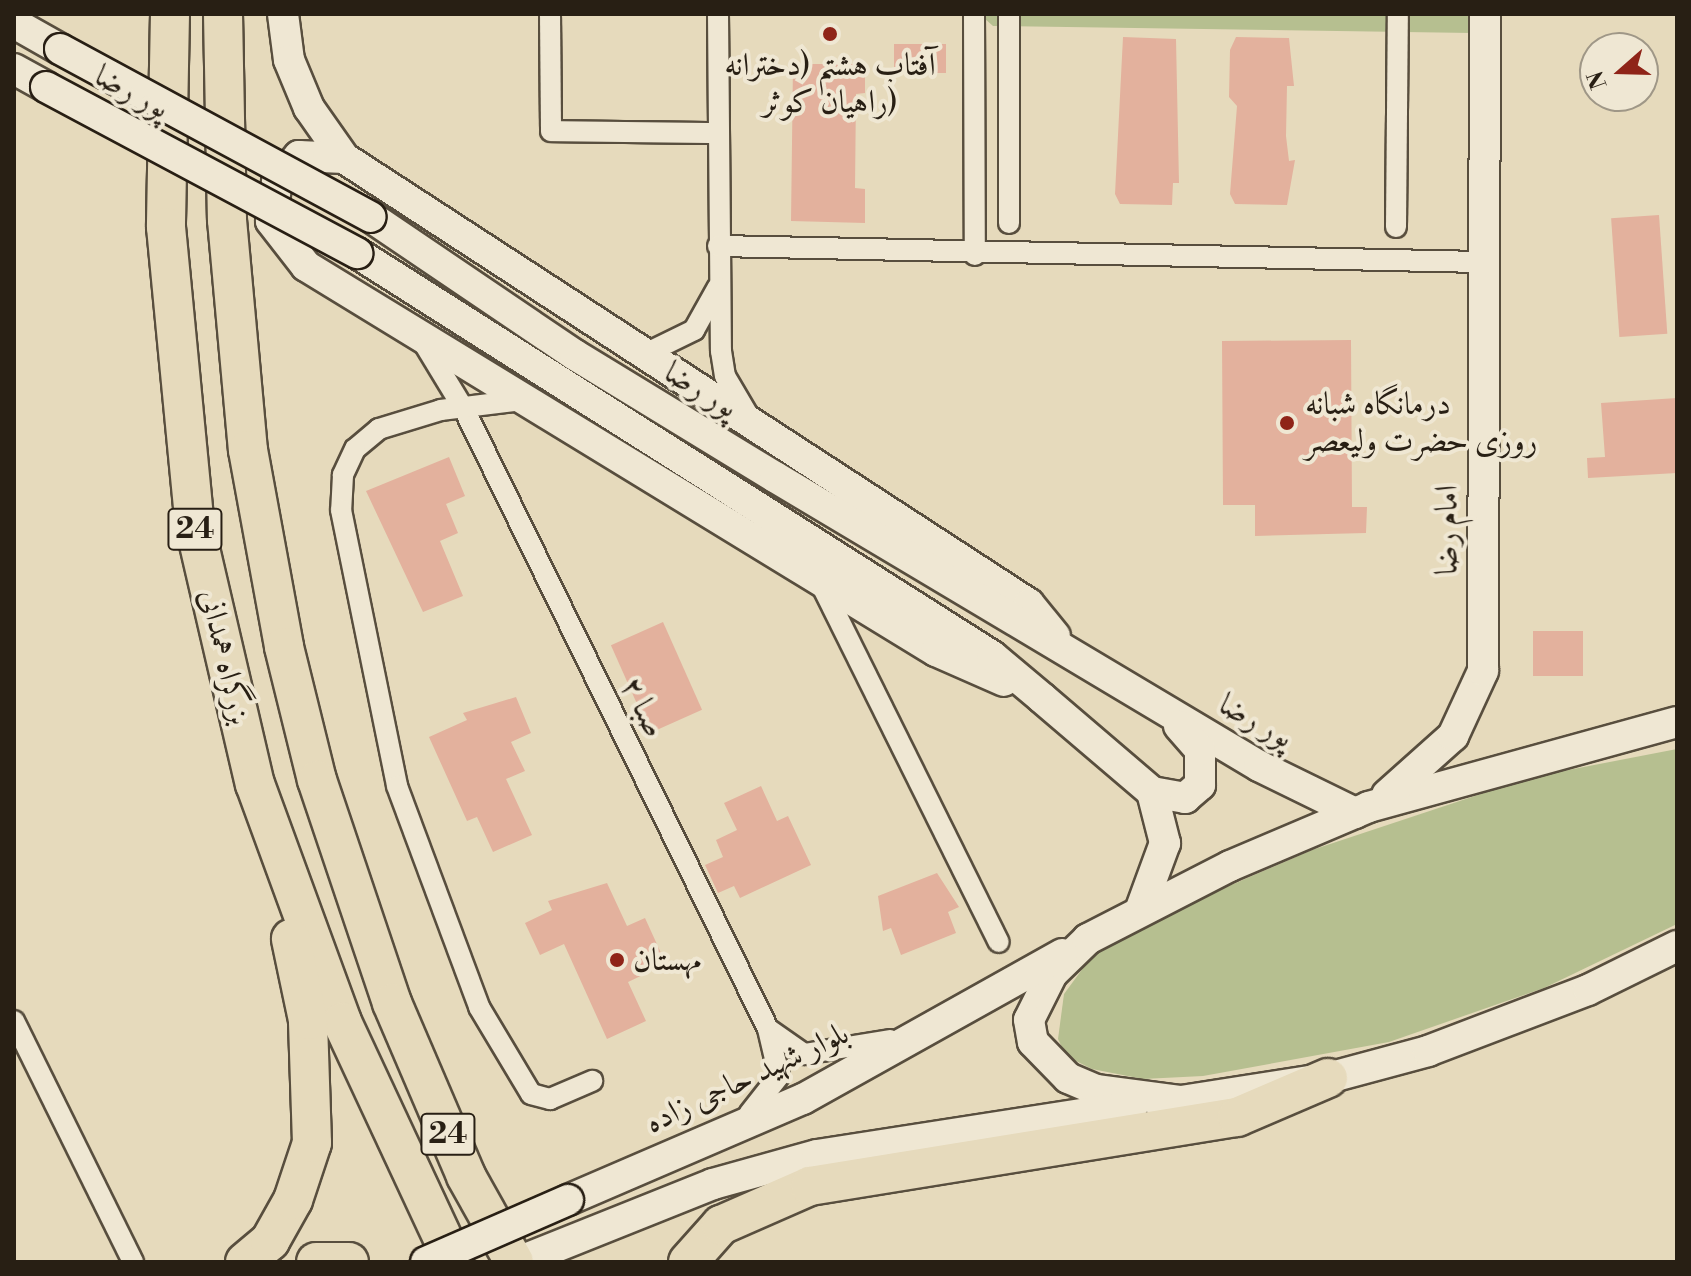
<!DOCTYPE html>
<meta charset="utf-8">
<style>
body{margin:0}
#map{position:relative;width:1691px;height:1276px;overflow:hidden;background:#e6dabc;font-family:"Libre Bodoni",Amiri,serif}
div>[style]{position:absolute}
.green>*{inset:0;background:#b6bf90}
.building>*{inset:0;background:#e3b19d;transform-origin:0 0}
.roads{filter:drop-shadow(2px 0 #584e3e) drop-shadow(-2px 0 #584e3e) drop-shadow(0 2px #584e3e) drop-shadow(0 -2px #584e3e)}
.street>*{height:20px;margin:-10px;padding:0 10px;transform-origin:10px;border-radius:10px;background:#efe7d3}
.secondary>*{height:30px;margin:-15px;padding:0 15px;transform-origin:15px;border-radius:15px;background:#efe7d3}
.highway>*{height:38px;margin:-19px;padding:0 19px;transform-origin:19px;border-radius:19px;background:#e6dabc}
.bridges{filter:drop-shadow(2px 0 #281f14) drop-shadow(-2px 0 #281f14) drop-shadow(0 2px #281f14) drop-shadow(0 -2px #281f14)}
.secondary-bridge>*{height:30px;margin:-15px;padding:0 15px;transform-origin:15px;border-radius:15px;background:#efe7d3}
.dots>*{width:22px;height:22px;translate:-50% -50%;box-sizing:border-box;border:4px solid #efe7d3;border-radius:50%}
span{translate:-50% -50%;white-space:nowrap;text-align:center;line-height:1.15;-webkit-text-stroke:8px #efe7d3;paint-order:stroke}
.shield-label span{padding:2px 6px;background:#efe7d3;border:2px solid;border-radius:6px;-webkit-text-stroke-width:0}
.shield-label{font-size:30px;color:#281f14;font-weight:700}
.poi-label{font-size:32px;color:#281f14}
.left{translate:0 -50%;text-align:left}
.street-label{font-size:32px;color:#281f14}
.frame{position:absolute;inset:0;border:16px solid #281f14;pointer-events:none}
.north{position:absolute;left:1579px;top:32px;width:80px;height:80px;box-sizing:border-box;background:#efe7d3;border:2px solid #9f9787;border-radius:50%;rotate:250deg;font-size:22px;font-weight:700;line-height:32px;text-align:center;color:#281f14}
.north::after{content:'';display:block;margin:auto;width:28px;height:36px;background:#8f2418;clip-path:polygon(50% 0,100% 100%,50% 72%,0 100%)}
</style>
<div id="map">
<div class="green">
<div style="clip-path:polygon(989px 14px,1472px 14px,1472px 33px,993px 26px,984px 18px)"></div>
<div style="clip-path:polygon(1677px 749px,1677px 924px,1544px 988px,1389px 1042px,1203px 1076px,1143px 1079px,1092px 1069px,1066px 1056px,1058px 1039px,1064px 994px,1092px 956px,1153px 919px,1312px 850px,1532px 777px)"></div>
</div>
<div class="building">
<div style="clip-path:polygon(1123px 37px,1176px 39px,1179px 183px,1173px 183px,1172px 205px,1120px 204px,1115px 194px)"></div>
<div style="clip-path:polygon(1236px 37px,1289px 38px,1294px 86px,1287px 86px,1286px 136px,1289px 161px,1295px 160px,1287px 205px,1235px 204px,1230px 194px,1237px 106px,1229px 97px,1230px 50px)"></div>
<div style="left:894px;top:44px;width:52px;height:29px"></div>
<div style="clip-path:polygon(793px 64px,865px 64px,865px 93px,856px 94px,855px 188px,865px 189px,865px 223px,791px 221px)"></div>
<div style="left:1659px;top:215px;width:119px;height:48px;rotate:86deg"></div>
<div style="clip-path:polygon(1351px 340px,1352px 507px,1367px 507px,1366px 533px,1255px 536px,1255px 505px,1223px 505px,1222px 341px)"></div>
<div style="clip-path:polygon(1677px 398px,1677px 473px,1588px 478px,1587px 458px,1605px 457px,1601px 403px)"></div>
<div style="clip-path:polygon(449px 457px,465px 496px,446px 504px,458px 533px,440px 541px,463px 596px,423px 612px,366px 491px)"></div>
<div style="left:663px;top:622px;width:96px;height:57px;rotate:66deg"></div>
<div style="left:1533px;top:631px;width:50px;height:45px"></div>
<div style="clip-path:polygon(516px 697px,531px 733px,511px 742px,525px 771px,506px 779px,532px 835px,493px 852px,477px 817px,467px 821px,429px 737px,467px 720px,463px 713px)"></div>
<div style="clip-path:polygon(761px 786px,777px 821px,788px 816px,811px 865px,740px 898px,734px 886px,718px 893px,705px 865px,723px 857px,716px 840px,737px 830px,724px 803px)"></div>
<div style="clip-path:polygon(937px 873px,959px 907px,948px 912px,956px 933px,901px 955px,891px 928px,883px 931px,878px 896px)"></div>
<div style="clip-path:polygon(607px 883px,627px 926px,645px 918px,666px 964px,628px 982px,646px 1021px,607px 1039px,564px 944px,540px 955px,525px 923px,552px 910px,548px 901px)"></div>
</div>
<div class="roads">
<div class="street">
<div style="left:550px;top:14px;width:117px;rotate:89.5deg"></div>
<div style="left:551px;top:131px;width:168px;rotate:0.7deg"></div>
<div style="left:718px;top:14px;width:337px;rotate:89.5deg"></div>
<div style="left:721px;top:351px;width:25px;rotate:81deg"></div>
<div style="left:725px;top:376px;width:45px;rotate:59.5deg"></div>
<div style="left:974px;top:14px;width:241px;rotate:89.8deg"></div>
<div style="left:1009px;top:14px;width:209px;rotate:90deg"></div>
<div style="left:1396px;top:227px;width:213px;rotate:-89.5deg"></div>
<div style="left:718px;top:246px;width:764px;rotate:1.2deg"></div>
<div style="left:425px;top:345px;width:77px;rotate:58.8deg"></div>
<div style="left:465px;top:411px;width:688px;rotate:63.88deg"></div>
<div style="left:768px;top:1029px;width:48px;rotate:76.8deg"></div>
<div style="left:779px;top:1076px;width:48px;rotate:128.3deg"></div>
<div style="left:643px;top:355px;width:57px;rotate:-26.1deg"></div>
<div style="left:694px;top:330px;width:49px;rotate:-60.8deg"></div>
<div style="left:522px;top:400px;width:82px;rotate:173deg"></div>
<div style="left:441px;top:410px;width:65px;rotate:163deg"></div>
<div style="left:379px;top:429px;width:31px;rotate:140deg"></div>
<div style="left:355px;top:449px;width:29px;rotate:115deg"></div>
<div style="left:343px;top:475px;width:35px;rotate:93deg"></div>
<div style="left:341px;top:510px;width:282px;rotate:78.5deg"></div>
<div style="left:397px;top:786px;width:236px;rotate:69.6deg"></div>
<div style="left:479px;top:1007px;width:101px;rotate:59.1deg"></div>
<div style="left:531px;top:1094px;width:20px;rotate:15deg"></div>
<div style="left:550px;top:1099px;width:46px;rotate:-23.2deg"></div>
<div style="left:819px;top:580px;width:404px;rotate:63.6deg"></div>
<div style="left:14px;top:1021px;width:269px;rotate:63.7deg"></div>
<div style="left:768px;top:1029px;width:44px;rotate:34.8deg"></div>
<div style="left:804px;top:1054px;width:87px;rotate:-9.2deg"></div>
</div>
<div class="secondary">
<div style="left:283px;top:14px;width:46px;rotate:82.6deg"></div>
<div style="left:289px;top:60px;width:52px;rotate:67.4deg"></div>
<div style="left:309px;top:108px;width:61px;rotate:55deg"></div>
<div style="left:344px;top:158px;width:817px;rotate:33.07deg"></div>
<div style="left:1029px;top:604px;width:41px;rotate:50.9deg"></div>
<div style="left:14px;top:23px;width:53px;rotate:29.5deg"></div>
<div style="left:14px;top:69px;width:37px;rotate:29deg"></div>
<div style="left:344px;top:158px;width:45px;rotate:-177.5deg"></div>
<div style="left:299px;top:156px;width:34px;rotate:130deg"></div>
<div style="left:277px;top:182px;width:39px;rotate:99deg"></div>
<div style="left:271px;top:221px;width:57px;rotate:52.1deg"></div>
<div style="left:306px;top:266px;width:738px;rotate:31.43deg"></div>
<div style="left:936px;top:651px;width:74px;rotate:23.8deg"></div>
<div style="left:371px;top:217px;width:246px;rotate:34.1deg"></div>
<div style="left:575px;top:355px;width:234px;rotate:31.4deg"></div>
<div style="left:775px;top:477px;width:564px;rotate:30.84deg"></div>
<div style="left:1259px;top:766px;width:107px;rotate:26.1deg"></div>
<div style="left:357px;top:253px;width:752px;rotate:32.4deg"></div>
<div style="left:992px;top:656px;width:65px;rotate:40deg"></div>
<div style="left:1042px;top:698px;width:145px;rotate:40.5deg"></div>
<div style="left:1152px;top:792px;width:53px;rotate:75.7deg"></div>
<div style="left:1165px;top:843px;width:72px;rotate:110.2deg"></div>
<div style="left:1677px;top:722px;width:320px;rotate:164.6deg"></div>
<div style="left:1369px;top:807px;width:151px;rotate:157deg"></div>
<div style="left:1230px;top:866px;width:160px;rotate:152.8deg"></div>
<div style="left:1088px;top:939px;width:50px;rotate:135.8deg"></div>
<div style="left:1052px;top:974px;width:51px;rotate:116.6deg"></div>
<div style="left:1029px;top:1020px;width:22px;rotate:80deg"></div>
<div style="left:1033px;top:1042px;width:50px;rotate:45.8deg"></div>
<div style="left:1068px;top:1078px;width:30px;rotate:23deg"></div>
<div style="left:1096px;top:1090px;width:86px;rotate:7.4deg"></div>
<div style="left:1181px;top:1101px;width:149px;rotate:-8.9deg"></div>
<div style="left:1328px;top:1078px;width:104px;rotate:-15.1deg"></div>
<div style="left:1428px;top:1051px;width:171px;rotate:-20.9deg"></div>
<div style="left:1588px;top:990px;width:99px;rotate:-26.3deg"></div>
<div style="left:1152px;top:792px;width:34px;rotate:10deg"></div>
<div style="left:1185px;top:798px;width:20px;rotate:-41deg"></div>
<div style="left:1200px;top:785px;width:35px;rotate:-90deg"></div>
<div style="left:1200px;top:750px;width:32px;rotate:-131deg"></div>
<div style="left:1387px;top:795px;width:89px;rotate:-41.8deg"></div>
<div style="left:1453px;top:736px;width:72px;rotate:-65.2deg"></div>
<div style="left:1483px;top:671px;width:657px;rotate:-89.83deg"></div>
<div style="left:568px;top:1200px;width:256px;rotate:-23.3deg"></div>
<div style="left:803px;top:1099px;width:297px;rotate:-29.2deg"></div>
<div style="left:518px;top:1262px;width:210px;rotate:-21.8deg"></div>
<div style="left:713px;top:1184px;width:108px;rotate:-15.6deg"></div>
<div style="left:817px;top:1155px;width:319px;rotate:-8.8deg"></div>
</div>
<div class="highway">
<div style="left:170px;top:14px;width:213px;rotate:91.1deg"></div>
<div style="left:166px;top:227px;width:301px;rotate:84.5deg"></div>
<div style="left:195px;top:527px;width:264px;rotate:76.9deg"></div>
<div style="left:255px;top:784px;width:253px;rotate:69.9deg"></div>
<div style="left:342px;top:1022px;width:265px;rotate:65deg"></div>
<div style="left:223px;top:14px;width:206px;rotate:88.9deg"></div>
<div style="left:227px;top:220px;width:231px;rotate:84.8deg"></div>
<div style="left:248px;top:450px;width:200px;rotate:79.6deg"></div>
<div style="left:284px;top:647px;width:137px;rotate:76.1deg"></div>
<div style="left:317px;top:780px;width:235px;rotate:71.4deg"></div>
<div style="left:392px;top:1003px;width:188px;rotate:66.8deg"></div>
<div style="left:466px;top:1176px;width:98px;rotate:60.8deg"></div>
<div style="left:245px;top:1262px;width:33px;rotate:-40deg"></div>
<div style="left:270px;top:1241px;width:47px;rotate:-60.7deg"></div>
<div style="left:293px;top:1200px;width:60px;rotate:-71.6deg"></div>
<div style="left:312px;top:1143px;width:123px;rotate:-91.9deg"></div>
<div style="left:308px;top:1020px;width:83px;rotate:-101.9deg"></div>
<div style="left:316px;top:1262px;width:33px"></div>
<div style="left:688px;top:1262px;width:50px;rotate:-48.3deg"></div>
<div style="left:721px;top:1225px;width:97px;rotate:-23.7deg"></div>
<div style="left:810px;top:1186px;width:433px;rotate:-9.2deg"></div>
<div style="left:1237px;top:1117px;width:99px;rotate:-23.2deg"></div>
</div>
</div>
<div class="bridges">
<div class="secondary-bridge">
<div style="left:60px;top:49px;width:353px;rotate:28.4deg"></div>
<div style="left:46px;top:87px;width:353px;rotate:28.1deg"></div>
<div style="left:426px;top:1262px;width:155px;rotate:-23.6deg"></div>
</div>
</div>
<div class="dots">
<div style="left:830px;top:34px;background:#8f2418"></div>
<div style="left:1287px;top:423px;background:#8f2418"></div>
<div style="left:617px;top:960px;background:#8f2418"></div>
</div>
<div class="shield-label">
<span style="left:195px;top:529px">24</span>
<span style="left:448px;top:1134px">24</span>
</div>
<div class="poi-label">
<span style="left:830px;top:84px">آفتاب هشتم (دخترانه<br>راهیان کوثر)</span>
<span class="left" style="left:1305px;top:423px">درمانگاه شبانه<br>روزی حضرت ولیعصر</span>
<span class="left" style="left:633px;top:960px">مهستان</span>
</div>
<div class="street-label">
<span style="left:132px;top:92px;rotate:28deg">پور رضا</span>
<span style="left:701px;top:390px;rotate:31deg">پور رضا</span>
<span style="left:1447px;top:530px;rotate:-90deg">امام رضا</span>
<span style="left:225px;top:657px;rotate:77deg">بزرگراه همدانی</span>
<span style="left:643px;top:707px;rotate:64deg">صبا ۲</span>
<span style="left:1256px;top:721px;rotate:29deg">پور رضا</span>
<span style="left:747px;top:1078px;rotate:-25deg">بلوار شهید حاجی زاده</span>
</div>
<div class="frame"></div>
<div class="north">N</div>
</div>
